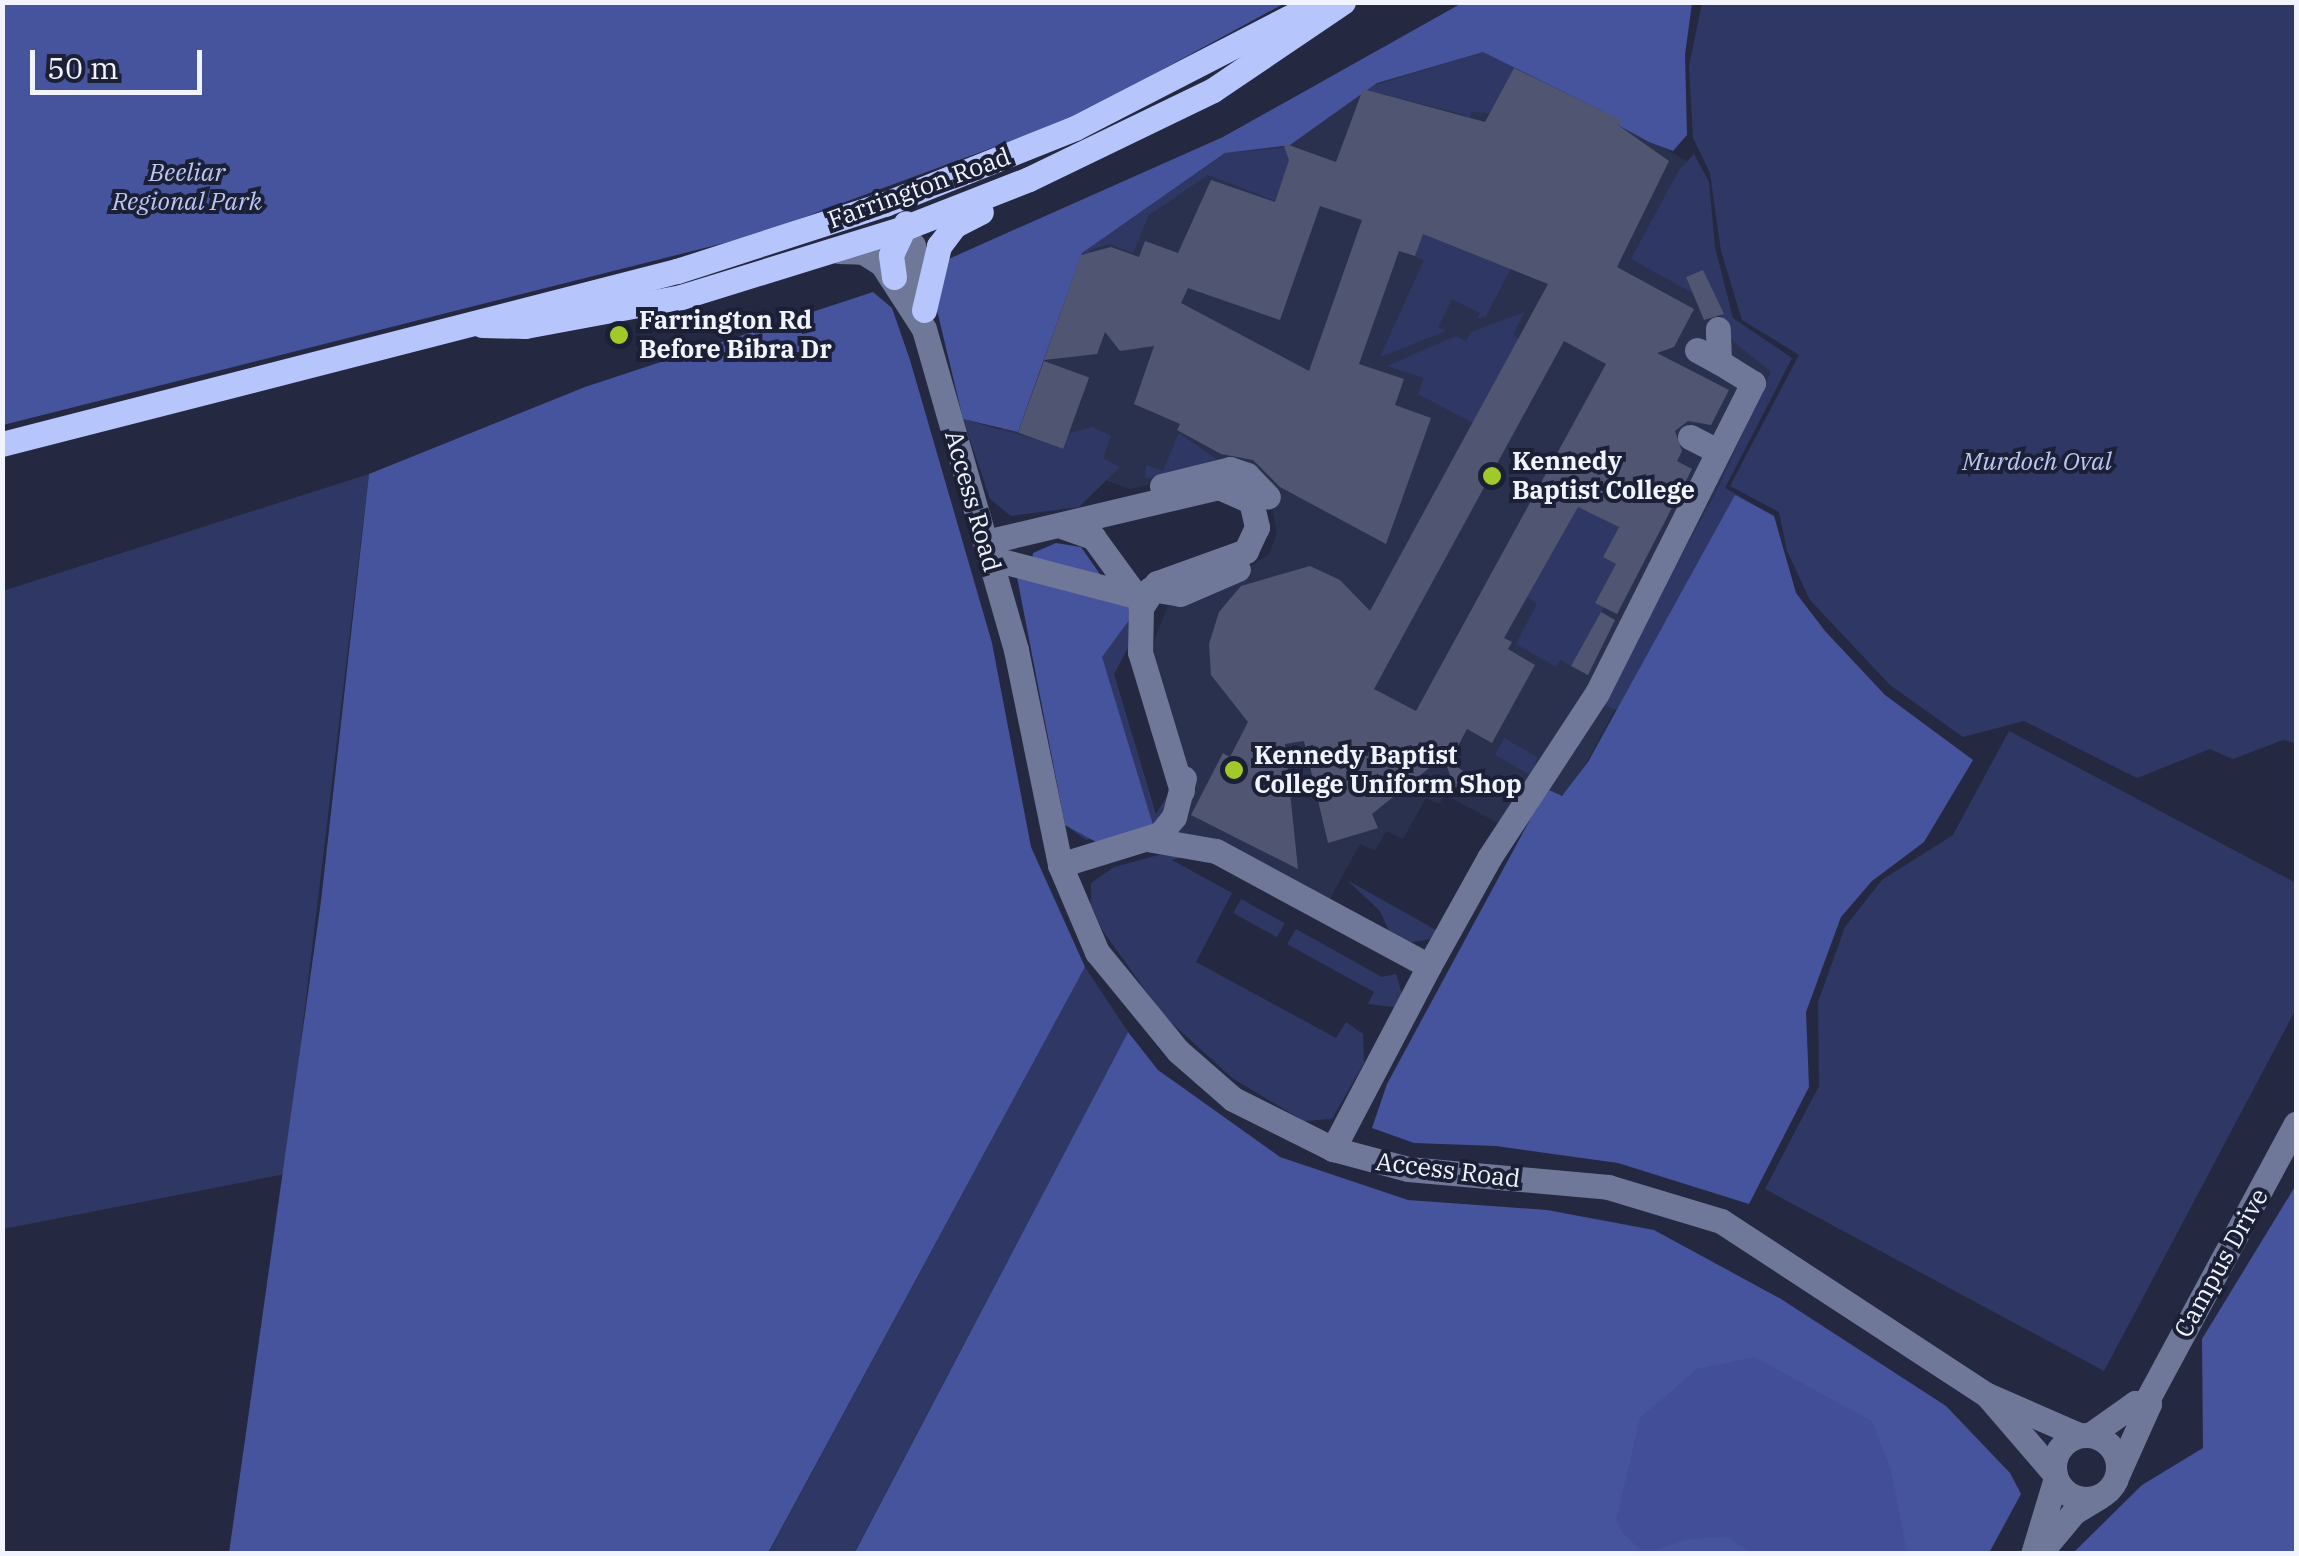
<!DOCTYPE html>
<style>
body{margin:0}
#map{position:relative;width:2299px;height:1556px;overflow:hidden;background:#242941;font-family:"IBM Plex Serif",serif}
div>[style]{position:absolute}
.built>*{inset:0;background:#2a314f}
.green>*{inset:0;background:#2f3864;transform-origin:0 0}
.forest>*{inset:0;background:#46539d}
.water>*{inset:0;background:#424f98}
.building>*{inset:0;background:#505671;transform-origin:0 0}
.minor>*{height:25px;margin:-12.5px;padding:0 12.5px;transform-origin:12.5px;border-radius:12.5px;background:#6f7899}
.minor>.ring{margin:-12.5px;padding:0;box-sizing:content-box;background:none;border:25px solid #6f7899;border-radius:50%}
.major>*{height:25px;margin:-12.5px;padding:0 12.5px;transform-origin:12.5px;border-radius:12.5px;background:#b7c5fd}
.dots>*{width:28px;height:28px;translate:-50% -50%;box-sizing:border-box;border:5px solid #1b2036;border-radius:50%}
span{translate:-50% -50%;white-space:nowrap;text-align:center;line-height:1.15;-webkit-text-stroke:8px #1b2036;paint-order:stroke}
.park-label{font-size:25px;color:#bcc7f1;font-style:italic}
.street-label{font-size:25px;color:#f1f4fe}
.poi-label{font-size:25px;color:#f1f4fe;font-weight:700}
.left{translate:0 -50%;text-align:left}
.frame{position:absolute;inset:0;border:5px solid #f1f4fe;pointer-events:none}
.scale{position:absolute;left:30px;top:50px;width:172px;height:45px;box-sizing:border-box;border:5px solid #f1f4fe;border-top:0;padding-left:12px;font-size:30px;line-height:35px;white-space:nowrap;color:#f1f4fe;-webkit-text-stroke:8px #1b2036;paint-order:stroke}
</style>
<div id="map">
<div class="built">
<div style="clip-path:polygon(1474px 39px,1690px 163px,1734px 332px,1784px 366px,1726px 486px,1730px 498px,1572px 789px,1504px 826px,1445px 795px,1439px 804px,1426px 798px,1403px 839px,1386px 831px,1375px 851px,1360px 844px,1320px 917px,1170px 836px,1174px 793px,1143px 669px,1168px 606px,1225px 584px,1269px 554px,1277px 534px,1269px 491px,1221px 466px,1131px 489px,996px 443px,1068px 247px,1211px 150px)"></div>
</div>
<div class="green">
<div style="clip-path:polygon(1702px 3px,2296px 3px,2296px 743px,2283px 740px,2233px 759px,2210px 749px,2137px 778px,2024px 721px,1963px 737px,1890px 685px,1810px 600px,1787px 551px,1779px 512px,1730px 486px,1799px 355px,1742px 320px,1721px 251px,1710px 173px,1693px 138px,1689px 66px)"></div>
<div style="clip-path:polygon(1483px 52px,1541px 77px,1514px 68px,1490px 113px,1472px 112px,1452px 162px,1512px 266px,1486px 316px,1477px 319px,1480px 313px,1452px 299px,1438px 327px,1446px 331px,1380px 357px,1424px 260px,1415px 256px,1465px 115px,1363px 89px)"></div>
<div style="clip-path:polygon(1294px 147px,1275px 201px,1208px 175px,1149px 215px,1133px 253px,1109px 244px,1090px 250px,1091px 256px,1082px 253px,1226px 153px)"></div>
<div style="clip-path:polygon(1694px 154px,1709px 182px,1715px 247px,1733px 318px,1792px 358px,1725px 488px,1774px 516px,1616px 710px,1600px 703px,1715px 494px,1771px 372px,1733px 341px,1703px 270px,1686px 277px,1693px 293px,1631px 259px,1679px 170px)"></div>
<div style="clip-path:polygon(1525px 312px,1513px 334px,1519px 340px,1473px 423px,1418px 394px,1424px 378px,1387px 366px,1456px 336px,1466px 341px,1471px 332px)"></div>
<div style="clip-path:polygon(963px 419px,1057px 445px,1062px 435px,1093px 427px,1111px 436px,1103px 458px,1120px 467px,1079px 507px,1011px 516px,990px 499px)"></div>
<div style="clip-path:polygon(1179px 433px,1218px 460px,1145px 479px,1146px 465px,1163px 471px)"></div>
<div style="clip-path:polygon(1660px 451px,1603px 556px,1616px 564px,1595px 602px,1604px 607px,1571px 666px,1560px 660px,1556px 667px,1516px 644px,1537px 604px,1527px 597px,1578px 507px)"></div>
<div style="clip-path:polygon(369px 474px,285px 1174px,3px 1229px,3px 591px)"></div>
<div style="clip-path:polygon(1130px 619px,1129px 646px,1114px 674px,1156px 814px,1169px 793px,1171px 799px,1157px 823px,1086px 840px,1065px 825px,1149px 813px,1101px 657px)"></div>
<div style="clip-path:polygon(2009px 731px,2296px 883px,2296px 1009px,2104px 1371px,1765px 1189px,1819px 1086px,1818px 1002px,1845px 927px,1882px 880px,1953px 835px)"></div>
<div style="clip-path:polygon(1504px 738px,1537px 757px,1532px 776px,1495px 755px)"></div>
<div style="clip-path:polygon(1177px 850px,1195px 854px,1172px 860px,1232px 893px,1196px 962px,1336px 1038px,1346px 1022px,1363px 1034px,1364px 1063px,1332px 1119px,1304px 1121px,1232px 1078px,1163px 1015px,1103px 931px,1091px 906px,1091px 883px,1114px 867px)"></div>
<div style="clip-path:polygon(1347px 880px,1436px 930px,1430px 939px,1408px 943px,1391px 935px,1380px 911px)"></div>
<div style="left:1241px;top:899px;width:50px;height:16px;rotate:29deg"></div>
<div style="clip-path:polygon(1296px 929px,1382px 977px,1396px 974px,1402px 994px,1394px 1007px,1368px 1004px,1374px 992px,1287px 944px)"></div>
<div style="clip-path:polygon(1085px 967px,1128px 1032px,854px 1553px,768px 1554px)"></div>
</div>
<div class="forest">
<div style="clip-path:polygon(3px 3px,1285px 3px,1073px 118px,756px 235px,3px 425px)"></div>
<div style="clip-path:polygon(1462px 3px,1692px 3px,1685px 55px,1687px 135px,1673px 151px,1649px 142px,1618px 125px,1620px 120px,1483px 52px,1377px 83px,1290px 145px,1225px 153px,1082px 253px,1018px 432px,963px 419px,936px 306px,944px 261px,1223px 137px)"></div>
<div style="clip-path:polygon(873px 292px,892px 308px,910px 360px,992px 643px,1031px 847px,1085px 967px,768px 1553px,229px 1553px,321px 901px,369px 474px,585px 387px)"></div>
<div style="clip-path:polygon(1735px 495px,1774px 516px,1796px 593px,1825px 631px,1885px 695px,1973px 760px,1924px 842px,1872px 881px,1841px 917px,1806px 1012px,1809px 1087px,1749px 1204px,1618px 1163px,1496px 1146px,1414px 1143px,1372px 1128px,1387px 1084px,1532px 816px,1549px 790px,1562px 796px,1588px 762px)"></div>
<div style="clip-path:polygon(1056px 543px,1081px 547px,1102px 577px,1032px 561px,1033px 553px)"></div>
<div style="clip-path:polygon(1017px 577px,1130px 604px,1130px 619px,1102px 657px,1153px 825px,1096px 842px,1065px 825px)"></div>
<div style="clip-path:polygon(1128px 1032px,1158px 1070px,1280px 1157px,1408px 1200px,1547px 1210px,1654px 1230px,1781px 1299px,1946px 1406px,2010px 1473px,2021px 1494px,1989px 1553px,854px 1554px)"></div>
<div style="clip-path:polygon(2296px 1185px,2296px 1553px,2073px 1553px,2142px 1485px,2203px 1448px,2202px 1339px)"></div>
</div>
<div class="water">
<div style="clip-path:polygon(1754px 1357px,1872px 1421px,1891px 1470px,1907px 1553px,1751px 1553px,1727px 1537px,1691px 1539px,1645px 1553px,1622px 1533px,1616px 1521px,1640px 1418px,1697px 1369px)"></div>
</div>
<div class="building">
<div style="clip-path:polygon(evenodd,1514px 68px,1621px 120px,1618px 125px,1669px 161px,1617px 267px,1694px 309px,1674px 347px,1657px 353px,1729px 390px,1711px 425px,1688px 421px,1675px 431px,1682px 451px,1677px 461px,1692px 469px,1617px 614px,1595px 603px,1616px 564px,1603px 557px,1619px 527px,1578px 507px,1504px 638px,1512px 642px,1508px 649px,1535px 665px,1492px 743px,1467px 729px,1450px 761px,1493px 795px,1455px 792px,1444px 756px,1372px 814px,1378px 828px,1328px 843px,1304px 741px,1285px 744px,1298px 869px,1191px 815px,1223px 753px,1230px 757px,1248px 722px,1211px 675px,1209px 644px,1219px 612px,1241px 586px,1310px 566px,1340px 580px,1370px 611px,1548px 284px,1423px 234px,1415px 256px,1399px 251px,1359px 364px,1404px 379px,1395px 405px,1431px 418px,1386px 544px,1280px 487px,1253px 460px,1221px 454px,1177px 430px,1180px 424px,1134px 404px,1154px 346px,1120px 351px,1105px 332px,1097px 354px,1044px 360px,1081px 255px,1111px 247px,1139px 257px,1145px 241px,1178px 253px,1211px 180px,1275px 202px,1289px 160px,1283px 143px,1336px 162px,1363px 89px,1485px 122px,1514px 68px,1320px 206px,1362px 220px,1309px 371px,1181px 303px,1188px 288px,1280px 320px,1320px 206px,1514px 68px,1564px 341px,1606px 364px,1416px 711px,1374px 689px,1564px 341px)"></div>
<div style="clip-path:polygon(1703px 270px,1724px 314px,1704px 320px,1686px 277px)"></div>
<div style="left:1044px;top:361px;width:48px;height:76px;rotate:20deg"></div>
<div style="clip-path:polygon(1601px 612px,1615px 620px,1588px 675px,1571px 666px)"></div>
</div>
<div class="minor">
<div style="left:913px;top:245px;width:60px;rotate:79.4deg"></div>
<div style="left:839px;top:251px;width:24px;rotate:2deg"></div>
<div style="left:863px;top:252px;width:22px;rotate:32deg"></div>
<div style="left:882px;top:264px;width:77px;rotate:57.1deg"></div>
<div style="left:924px;top:329px;width:334px;rotate:74deg"></div>
<div style="left:1016px;top:650px;width:219px;rotate:78.4deg"></div>
<div style="left:1060px;top:865px;width:95px;rotate:67deg"></div>
<div style="left:1097px;top:952px;width:128px;rotate:50.7deg"></div>
<div style="left:1178px;top:1051px;width:73px;rotate:41.1deg"></div>
<div style="left:1233px;top:1099px;width:112px;rotate:26.6deg"></div>
<div style="left:1333px;top:1149px;width:78px;rotate:14.9deg"></div>
<div style="left:1408px;top:1169px;width:201px;rotate:5.1deg"></div>
<div style="left:1608px;top:1187px;width:118px;rotate:16.7deg"></div>
<div style="left:1721px;top:1221px;width:318px;rotate:33.2deg"></div>
<div style="left:1987px;top:1395px;width:100px;rotate:23.5deg"></div>
<div style="left:1697px;top:350px;width:25px;rotate:29deg"></div>
<div style="left:1719px;top:362px;width:33px;rotate:-92deg"></div>
<div style="left:1690px;top:437px;width:31px;rotate:27deg"></div>
<div style="left:1162px;top:486px;width:70px;rotate:-14deg"></div>
<div style="left:1230px;top:469px;width:18px;rotate:19deg"></div>
<div style="left:1247px;top:475px;width:30px;rotate:46deg"></div>
<div style="left:1064px;top:527px;width:31px;rotate:19deg"></div>
<div style="left:1093px;top:537px;width:78px;rotate:53.9deg"></div>
<div style="left:986px;top:542px;width:239px;rotate:-13.3deg"></div>
<div style="left:1219px;top:487px;width:35px;rotate:24deg"></div>
<div style="left:1251px;top:501px;width:27px;rotate:77deg"></div>
<div style="left:1257px;top:527px;width:26px;rotate:115deg"></div>
<div style="left:1246px;top:551px;width:95px;rotate:160.2deg"></div>
<div style="left:1157px;top:583px;width:30px;rotate:123deg"></div>
<div style="left:1141px;top:608px;width:44px;rotate:91.3deg"></div>
<div style="left:1140px;top:652px;width:145px;rotate:73.2deg"></div>
<div style="left:990px;top:558px;width:159px;rotate:14.6deg"></div>
<div style="left:1150px;top:589px;width:30px;rotate:9deg"></div>
<div style="left:1180px;top:594px;width:63px;rotate:-23.3deg"></div>
<div style="left:1147px;top:839px;width:70px;rotate:9.9deg"></div>
<div style="left:1216px;top:851px;width:242px;rotate:28.4deg"></div>
<div style="left:1429px;top:966px;width:207px;rotate:117.7deg"></div>
<div style="left:1060px;top:865px;width:105px;rotate:-17.2deg"></div>
<div style="left:1160px;top:834px;width:22px;rotate:-51deg"></div>
<div style="left:1174px;top:817px;width:40px;rotate:-75.6deg"></div>
<div style="left:1429px;top:966px;width:124px;rotate:-60.9deg"></div>
<div style="left:1489px;top:858px;width:197px;rotate:-56.8deg"></div>
<div style="left:1597px;top:693px;width:347px;rotate:-63.3deg"></div>
<div style="left:1753px;top:383px;width:40px;rotate:-148deg"></div>
<div style="left:1987px;top:1395px;width:104px;rotate:49.3deg"></div>
<div style="left:2146px;top:1402px;width:316px;rotate:-61.7deg"></div>
<div class="ring" style="left:2054px;top:1435px;width:39px;height:39px"></div>
<div style="left:2090px;top:1435px;width:55px;rotate:-35.4deg"></div>
<div style="left:2135px;top:1403px;width:14px;rotate:4deg"></div>
<div style="left:2149px;top:1404px;width:76px;rotate:114.2deg"></div>
<div style="left:2033px;top:1554px;width:79px;rotate:-73.2deg"></div>
<div style="left:2039px;top:1554px;width:55px;rotate:-50.2deg"></div>
<div style="left:2074px;top:1512px;width:29px;rotate:-31deg"></div>
</div>
<div class="major">
<div style="left:894px;top:277px;width:22px;rotate:-98deg"></div>
<div style="left:891px;top:255px;width:35px;rotate:-65deg"></div>
<div style="left:924px;top:310px;width:66px;rotate:-76.8deg"></div>
<div style="left:939px;top:246px;width:26px;rotate:-53deg"></div>
<div style="left:955px;top:225px;width:29px;rotate:-27deg"></div>
<div style="left:482px;top:325px;width:43px;rotate:1.3deg"></div>
<div style="left:525px;top:326px;width:159px;rotate:-10.5deg"></div>
<div style="left:681px;top:297px;width:233px;rotate:-17.2deg"></div>
<div style="left:904px;top:228px;width:134px;rotate:-21.4deg"></div>
<div style="left:1029px;top:179px;width:204px;rotate:-25.8deg"></div>
<div style="left:1213px;top:90px;width:157px;rotate:-34.1deg"></div>
<div style="left:2px;top:444px;width:697px;rotate:-14.38deg"></div>
<div style="left:677px;top:271px;width:219px;rotate:-17.9deg"></div>
<div style="left:885px;top:204px;width:205px;rotate:-21.8deg"></div>
<div style="left:1075px;top:128px;width:275px;rotate:-27.3deg"></div>
</div>
<div class="dots">
<div style="left:619px;top:335px;background:#a1c929"></div>
<div style="left:1492px;top:476px;background:#a1c929"></div>
<div style="left:1234px;top:770px;background:#a1c929"></div>
</div>
<div class="park-label">
<span style="left:187px;top:187px">Beeliar<br>Regional Park</span>
<span style="left:2037px;top:461px">Murdoch Oval</span>
</div>
<div class="street-label">
<span style="left:919px;top:188px;rotate:-20deg">Farrington Road</span>
<span style="left:973px;top:501px;rotate:74deg">Access Road</span>
<span style="left:1448px;top:1170px;rotate:7deg">Access Road</span>
<span style="left:2221px;top:1263px;rotate:-61deg">Campus Drive</span>
</div>
<div class="poi-label">
<span class="left" style="left:639px;top:335px">Farrington Rd<br>Before Bibra Dr</span>
<span class="left" style="left:1512px;top:476px">Kennedy<br>Baptist College</span>
<span class="left" style="left:1254px;top:770px">Kennedy Baptist<br>College Uniform Shop</span>
</div>
<div class="frame"></div>
<div class="scale">50 m</div>
</div>
